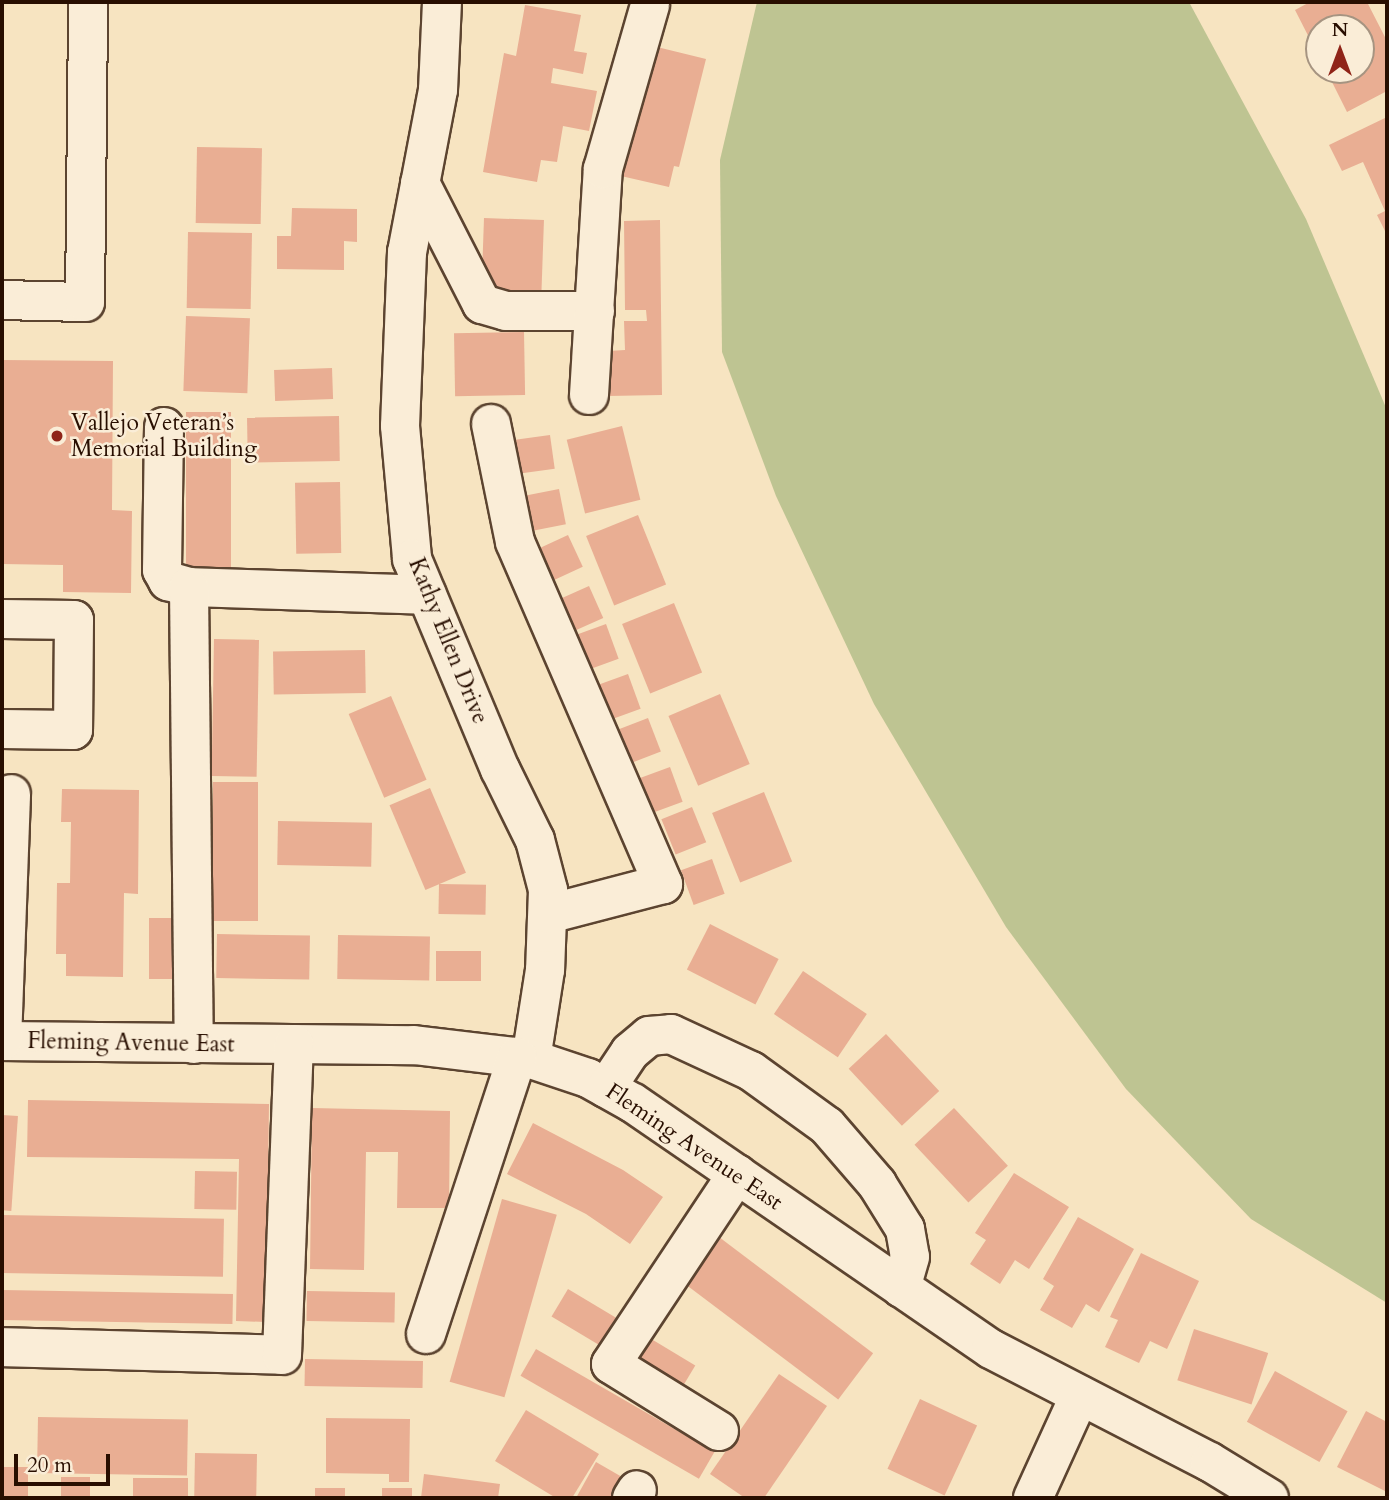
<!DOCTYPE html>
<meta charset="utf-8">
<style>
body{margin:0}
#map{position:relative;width:1389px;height:1500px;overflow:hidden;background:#f7e4c1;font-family:Cardo,serif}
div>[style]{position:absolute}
.green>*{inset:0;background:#bec492}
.building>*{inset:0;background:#e9ae93;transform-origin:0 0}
.roads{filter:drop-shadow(2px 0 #5c4430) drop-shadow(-2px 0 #5c4430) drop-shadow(0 2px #5c4430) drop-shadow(0 -2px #5c4430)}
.minor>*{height:38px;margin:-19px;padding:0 19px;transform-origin:19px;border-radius:19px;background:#faedd7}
.dots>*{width:19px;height:19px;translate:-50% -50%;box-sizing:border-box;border:4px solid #faedd7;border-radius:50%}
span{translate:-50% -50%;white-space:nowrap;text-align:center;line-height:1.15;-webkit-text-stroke:5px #faedd7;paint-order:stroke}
.poi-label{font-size:23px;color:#280e00}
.left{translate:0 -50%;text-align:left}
.street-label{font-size:23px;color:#280e00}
.frame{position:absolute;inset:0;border:4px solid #280e00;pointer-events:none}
.north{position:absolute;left:1305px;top:14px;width:70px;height:70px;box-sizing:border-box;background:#faedd7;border:2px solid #a69481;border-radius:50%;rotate:0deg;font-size:19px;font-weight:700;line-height:28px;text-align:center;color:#280e00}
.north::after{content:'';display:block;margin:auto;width:24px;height:32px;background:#8f2418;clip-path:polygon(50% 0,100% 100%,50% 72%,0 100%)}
.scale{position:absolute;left:14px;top:1454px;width:96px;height:32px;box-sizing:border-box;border:4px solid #280e00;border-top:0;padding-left:9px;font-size:21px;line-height:24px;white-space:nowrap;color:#280e00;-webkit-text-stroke:5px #faedd7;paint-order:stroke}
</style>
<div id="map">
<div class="green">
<div style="clip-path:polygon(757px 2px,1189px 2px,1306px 219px,1387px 410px,1387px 1303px,1251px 1219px,1126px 1089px,1006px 927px,874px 704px,776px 496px,722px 352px,720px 160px)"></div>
</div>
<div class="building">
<div style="clip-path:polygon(1310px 2px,1367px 2px,1387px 41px,1387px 91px,1347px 112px,1326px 70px,1361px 70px,1361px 28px,1319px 28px,1319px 57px,1295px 10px)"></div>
<div style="clip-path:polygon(525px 5px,581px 15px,574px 51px,587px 53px,583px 74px,553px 68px,551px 83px,597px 91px,589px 131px,563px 126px,557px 162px,541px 160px,537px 182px,483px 172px,504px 53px,516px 56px)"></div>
<div style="clip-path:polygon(653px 46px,706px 59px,679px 167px,674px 166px,669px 187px,621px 176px)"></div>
<div style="clip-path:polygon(1387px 117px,1387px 230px,1385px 231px,1377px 215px,1385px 211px,1363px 162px,1342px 171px,1329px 145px)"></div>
<div style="left:197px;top:147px;width:65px;height:76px;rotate:1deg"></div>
<div style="clip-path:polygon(292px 208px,357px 209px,357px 242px,344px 241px,344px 270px,277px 269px,277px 236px,291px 236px)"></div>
<div style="left:484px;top:218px;width:60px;height:73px;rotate:2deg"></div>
<div style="clip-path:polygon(660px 220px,662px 395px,608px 396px,608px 351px,625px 350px,624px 321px,647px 321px,646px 310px,625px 310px,624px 221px)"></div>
<div style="left:188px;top:232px;width:64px;height:76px;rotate:1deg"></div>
<div style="left:186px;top:316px;width:64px;height:75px;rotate:2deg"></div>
<div style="left:524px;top:332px;width:63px;height:70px;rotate:89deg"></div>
<div style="clip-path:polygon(2px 360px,113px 361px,112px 510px,132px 511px,131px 593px,63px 592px,63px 565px,2px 564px)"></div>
<div style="left:332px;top:368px;width:31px;height:58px;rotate:88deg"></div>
<div style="left:186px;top:412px;width:45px;height:159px"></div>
<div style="left:339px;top:416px;width:45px;height:92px;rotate:89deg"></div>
<div style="left:622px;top:426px;width:76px;height:57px;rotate:76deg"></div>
<div style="left:550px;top:435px;width:34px;height:35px;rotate:82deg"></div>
<div style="left:340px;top:482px;width:71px;height:45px;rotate:89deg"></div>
<div style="left:559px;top:489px;width:36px;height:35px;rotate:79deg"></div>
<div style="left:638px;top:515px;width:75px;height:56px;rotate:68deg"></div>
<div style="left:568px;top:535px;width:35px;height:34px;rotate:65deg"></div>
<div style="left:589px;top:586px;width:35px;height:35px;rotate:66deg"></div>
<div style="left:674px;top:603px;width:75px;height:56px;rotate:68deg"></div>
<div style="left:606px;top:624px;width:37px;height:33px;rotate:70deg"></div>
<div style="left:214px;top:639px;width:45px;height:137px;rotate:1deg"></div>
<div style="left:365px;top:650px;width:43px;height:92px;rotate:89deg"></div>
<div style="left:628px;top:674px;width:37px;height:33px;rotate:70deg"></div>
<div style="left:720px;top:694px;width:76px;height:56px;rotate:67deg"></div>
<div style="left:391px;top:696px;width:91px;height:46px;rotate:67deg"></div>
<div style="left:648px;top:718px;width:36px;height:34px;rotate:69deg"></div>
<div style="left:670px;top:767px;width:37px;height:34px;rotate:70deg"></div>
<div style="left:213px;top:782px;width:45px;height:139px"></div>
<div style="left:430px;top:788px;width:92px;height:44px;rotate:67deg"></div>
<div style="clip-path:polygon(62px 789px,139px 790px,138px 894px,124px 893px,123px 977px,66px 976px,66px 954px,56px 954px,57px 883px,70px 883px,71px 822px,61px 822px)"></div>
<div style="left:764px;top:792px;width:75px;height:56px;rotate:68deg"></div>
<div style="left:692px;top:807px;width:38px;height:33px;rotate:68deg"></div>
<div style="left:278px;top:821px;width:94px;height:44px;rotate:1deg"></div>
<div style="left:712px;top:859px;width:37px;height:33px;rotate:70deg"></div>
<div style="left:439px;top:884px;width:47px;height:30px;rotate:1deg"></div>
<div style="left:179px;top:918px;width:61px;height:30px;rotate:90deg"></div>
<div style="left:710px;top:924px;width:77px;height:51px;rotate:27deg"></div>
<div style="left:217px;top:934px;width:93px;height:44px;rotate:1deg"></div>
<div style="left:338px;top:935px;width:92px;height:44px;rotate:1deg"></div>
<div style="left:436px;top:951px;width:45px;height:30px"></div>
<div style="left:803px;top:971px;width:77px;height:52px;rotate:34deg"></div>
<div style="left:886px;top:1034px;width:78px;height:51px;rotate:47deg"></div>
<div style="clip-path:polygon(28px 1100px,269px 1104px,266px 1322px,236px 1321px,239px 1159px,27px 1157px)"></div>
<div style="clip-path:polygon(312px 1108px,450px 1111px,449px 1208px,397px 1208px,398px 1152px,366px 1152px,364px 1270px,310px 1269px)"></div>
<div style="left:954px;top:1108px;width:79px;height:54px;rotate:47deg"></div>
<div style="left:2px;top:1115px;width:16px;height:95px;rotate:4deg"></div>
<div style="clip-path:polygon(533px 1123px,623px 1170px,663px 1197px,630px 1244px,586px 1214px,507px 1174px)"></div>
<div style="left:195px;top:1171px;width:42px;height:38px;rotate:1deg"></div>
<div style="clip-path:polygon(1014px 1173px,1069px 1207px,1029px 1269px,1015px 1260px,1000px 1284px,970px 1264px,986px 1240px,975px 1233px)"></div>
<div style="left:502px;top:1199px;width:57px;height:190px;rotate:16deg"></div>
<div style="left:2px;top:1215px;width:222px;height:58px;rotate:1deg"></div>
<div style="clip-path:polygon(1078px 1217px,1134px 1249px,1099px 1312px,1086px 1304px,1072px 1328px,1040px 1310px,1054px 1286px,1043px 1279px)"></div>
<div style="left:719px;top:1237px;width:193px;height:58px;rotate:37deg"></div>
<div style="clip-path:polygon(1141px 1253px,1199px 1281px,1167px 1349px,1150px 1341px,1139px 1363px,1105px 1347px,1118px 1320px,1110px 1317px)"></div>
<div style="left:568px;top:1289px;width:58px;height:32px;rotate:31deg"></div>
<div style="left:2px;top:1290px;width:231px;height:30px;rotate:1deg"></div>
<div style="left:307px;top:1291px;width:88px;height:30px;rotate:1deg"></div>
<div style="left:1194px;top:1329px;width:78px;height:54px;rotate:18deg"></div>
<div style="left:643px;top:1334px;width:61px;height:30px;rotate:31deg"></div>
<div style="left:536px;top:1349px;width:206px;height:31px;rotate:30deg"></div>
<div style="left:305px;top:1359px;width:118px;height:27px;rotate:1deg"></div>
<div style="left:1275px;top:1371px;width:83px;height:58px;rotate:29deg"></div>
<div style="clip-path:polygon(779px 1374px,827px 1406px,764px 1498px,745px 1498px,710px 1474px)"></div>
<div style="left:920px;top:1399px;width:63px;height:77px;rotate:25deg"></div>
<div style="clip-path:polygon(526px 1410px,599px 1454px,572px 1498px,556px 1498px,495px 1461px)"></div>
<div style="clip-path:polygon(1366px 1411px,1387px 1422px,1387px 1492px,1337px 1467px)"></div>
<div style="left:38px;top:1417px;width:150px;height:56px;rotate:1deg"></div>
<div style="clip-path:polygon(326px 1418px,410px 1419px,409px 1482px,389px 1482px,389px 1474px,326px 1473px)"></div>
<div style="left:195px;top:1453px;width:62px;height:45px;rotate:1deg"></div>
<div style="clip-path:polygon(596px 1462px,622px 1477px,610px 1498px,576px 1498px)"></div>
<div style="left:2px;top:1467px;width:26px;height:31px"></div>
<div style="clip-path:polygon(424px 1474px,500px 1484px,498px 1498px,421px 1498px)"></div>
<div style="left:61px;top:1477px;width:29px;height:21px"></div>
<div style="left:133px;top:1478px;width:55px;height:20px"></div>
<div style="left:345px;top:1488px;width:10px;height:30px;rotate:90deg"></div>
<div style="left:412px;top:1488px;width:10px;height:30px;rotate:90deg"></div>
</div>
<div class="roads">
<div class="minor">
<div style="left:442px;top:2px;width:88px;rotate:92.6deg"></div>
<div style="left:438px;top:90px;width:165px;rotate:100.8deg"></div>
<div style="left:407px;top:252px;width:174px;rotate:92.3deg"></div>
<div style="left:400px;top:426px;width:134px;rotate:84.8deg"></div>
<div style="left:412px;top:559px;width:228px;rotate:67.3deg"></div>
<div style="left:500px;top:769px;width:79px;rotate:63.8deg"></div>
<div style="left:535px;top:840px;width:52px;rotate:75.4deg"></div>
<div style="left:548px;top:890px;width:80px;rotate:92.1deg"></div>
<div style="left:545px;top:970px;width:90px;rotate:98.9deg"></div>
<div style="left:420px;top:183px;width:136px;rotate:62.9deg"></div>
<div style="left:482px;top:304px;width:25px;rotate:16deg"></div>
<div style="left:506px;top:311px;width:89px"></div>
<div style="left:2px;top:300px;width:83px;rotate:1.4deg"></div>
<div style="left:85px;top:302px;width:300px;rotate:-89.4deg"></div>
<div style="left:589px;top:395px;width:226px;rotate:-86.5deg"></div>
<div style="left:603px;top:169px;width:171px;rotate:-74deg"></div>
<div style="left:491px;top:424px;width:120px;rotate:78.5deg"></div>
<div style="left:515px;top:542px;width:373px;rotate:66.6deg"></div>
<div style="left:663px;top:884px;width:118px;rotate:165.3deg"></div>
<div style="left:164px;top:427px;width:143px;rotate:90.8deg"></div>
<div style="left:162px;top:570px;width:13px;rotate:61deg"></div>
<div style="left:168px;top:581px;width:22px;rotate:16deg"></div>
<div style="left:189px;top:587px;width:238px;rotate:1.9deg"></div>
<div style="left:189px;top:587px;width:457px;rotate:89.4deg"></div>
<div style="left:2px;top:619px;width:72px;rotate:0.8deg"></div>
<div style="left:74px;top:620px;width:110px;rotate:90.5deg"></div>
<div style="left:73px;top:730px;width:71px;rotate:-179.2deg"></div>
<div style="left:2px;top:1041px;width:412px;rotate:0.6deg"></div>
<div style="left:414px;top:1045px;width:118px;rotate:6.8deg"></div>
<div style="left:531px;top:1059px;width:60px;rotate:18.4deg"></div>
<div style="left:588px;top:1078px;width:51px;rotate:29.1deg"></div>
<div style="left:633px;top:1103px;width:434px;rotate:34.5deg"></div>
<div style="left:991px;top:1349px;width:246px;rotate:27.3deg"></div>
<div style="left:1210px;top:1462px;width:69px;rotate:31.4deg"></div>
<div style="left:2px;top:1041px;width:247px;rotate:-87.9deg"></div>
<div style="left:606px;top:1088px;width:43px;rotate:-56.3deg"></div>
<div style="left:630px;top:1052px;width:25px;rotate:-40deg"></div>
<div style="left:649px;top:1036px;width:22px;rotate:-5deg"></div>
<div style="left:671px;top:1034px;width:88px;rotate:24.8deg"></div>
<div style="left:751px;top:1071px;width:94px;rotate:35.9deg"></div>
<div style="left:827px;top:1126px;width:77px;rotate:49.2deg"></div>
<div style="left:877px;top:1184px;width:53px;rotate:58.1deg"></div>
<div style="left:905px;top:1229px;width:28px;rotate:80deg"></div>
<div style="left:910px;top:1257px;width:32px;rotate:106deg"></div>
<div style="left:426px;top:1334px;width:292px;rotate:-71.8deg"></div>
<div style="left:2px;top:1347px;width:280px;rotate:1.6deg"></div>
<div style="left:282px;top:1355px;width:311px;rotate:-87.8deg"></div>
<div style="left:719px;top:1431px;width:127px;rotate:-148.2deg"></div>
<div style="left:611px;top:1364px;width:228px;rotate:-56.4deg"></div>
<div style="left:632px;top:1498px;width:9px;rotate:-58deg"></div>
<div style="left:1033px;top:1498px;width:113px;rotate:-65.5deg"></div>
</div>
</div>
<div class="dots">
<div style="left:57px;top:436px;background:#8f2418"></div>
</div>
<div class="poi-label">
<span class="left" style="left:71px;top:436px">Vallejo Veteran’s<br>Memorial Building</span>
</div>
<div class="street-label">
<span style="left:448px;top:641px;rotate:68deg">Kathy Ellen Drive</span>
<span style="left:131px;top:1043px;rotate:1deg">Fleming Avenue East</span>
<span style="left:694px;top:1147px;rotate:34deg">Fleming Avenue East</span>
</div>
<div class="frame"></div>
<div class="north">N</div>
<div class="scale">20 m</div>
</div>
